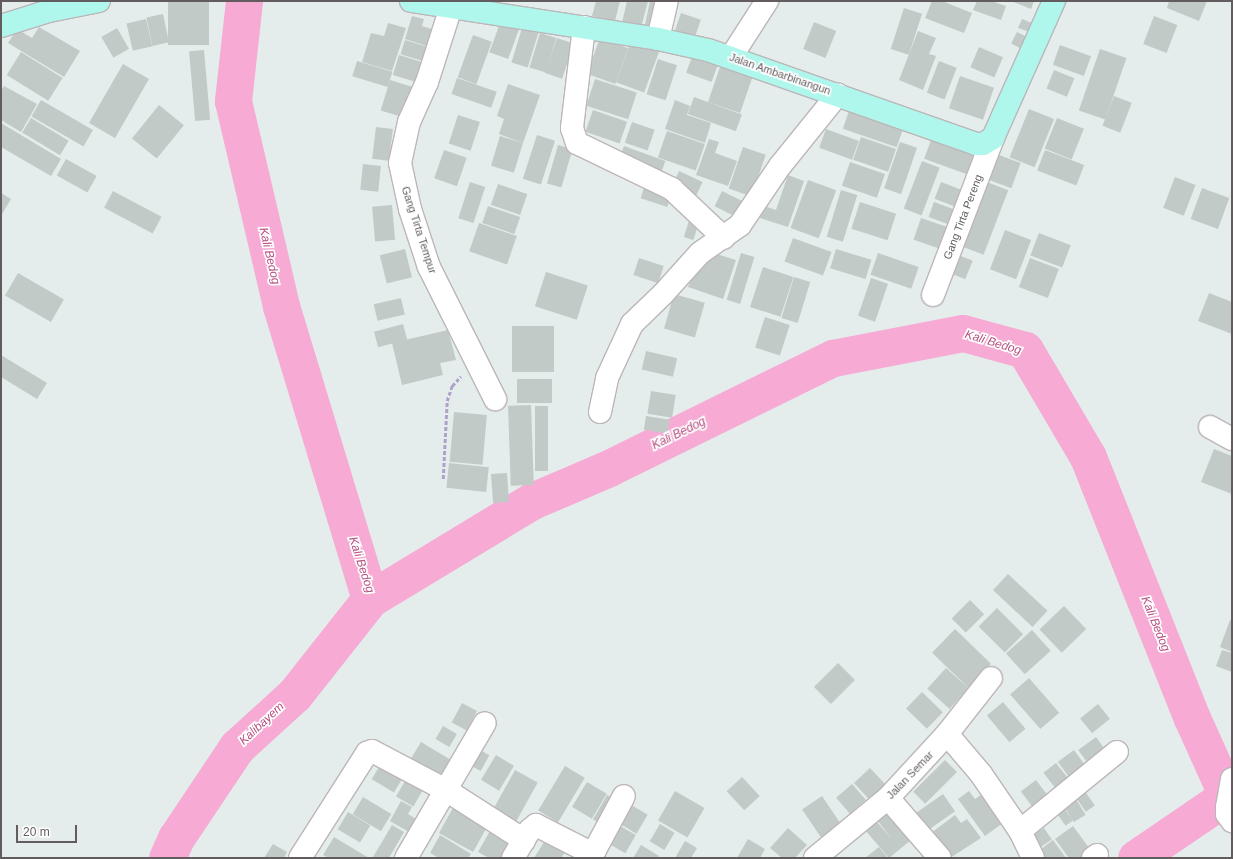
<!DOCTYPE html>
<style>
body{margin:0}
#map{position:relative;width:1233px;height:859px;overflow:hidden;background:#e4edeb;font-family:Arial,sans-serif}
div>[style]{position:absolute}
.river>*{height:37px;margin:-18.5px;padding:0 18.5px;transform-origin:18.5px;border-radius:18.5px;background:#f6aad4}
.building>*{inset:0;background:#c2cac8;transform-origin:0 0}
.path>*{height:2.5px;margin-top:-1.25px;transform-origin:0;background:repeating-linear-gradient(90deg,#aea2cb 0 4px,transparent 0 6px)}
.roads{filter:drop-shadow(1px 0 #bcb6b9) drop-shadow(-1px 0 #bcb6b9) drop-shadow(0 1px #bcb6b9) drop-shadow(0 -1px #bcb6b9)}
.minor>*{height:22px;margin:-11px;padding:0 11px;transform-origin:11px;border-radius:11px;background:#fff}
.major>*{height:22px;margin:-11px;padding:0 11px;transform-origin:11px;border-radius:11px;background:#aff7ec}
span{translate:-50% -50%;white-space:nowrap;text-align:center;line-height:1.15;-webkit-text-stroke:3.5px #fff;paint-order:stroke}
.street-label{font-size:11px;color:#635c5f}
.water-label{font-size:12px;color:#b74f80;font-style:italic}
.frame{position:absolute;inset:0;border:2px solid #635c5f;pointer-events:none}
.scale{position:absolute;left:16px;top:825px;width:61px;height:18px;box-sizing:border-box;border:2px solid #635c5f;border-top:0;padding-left:5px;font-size:12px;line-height:14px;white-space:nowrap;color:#635c5f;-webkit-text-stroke:3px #fff;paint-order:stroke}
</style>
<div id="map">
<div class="river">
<div style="left:244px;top:1px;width:101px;rotate:96.3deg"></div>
<div style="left:233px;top:101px;width:211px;rotate:76.8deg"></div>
<div style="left:281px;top:306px;width:306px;rotate:73.1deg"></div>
<div style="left:370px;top:599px;width:189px;rotate:-31.2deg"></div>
<div style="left:532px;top:501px;width:82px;rotate:-23.1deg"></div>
<div style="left:607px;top:469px;width:252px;rotate:-26.2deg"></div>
<div style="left:833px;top:358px;width:132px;rotate:-10.9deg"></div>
<div style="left:963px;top:333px;width:64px;rotate:15.3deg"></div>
<div style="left:1025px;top:350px;width:124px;rotate:59.5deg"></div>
<div style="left:1088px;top:457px;width:281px;rotate:68.3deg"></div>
<div style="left:1192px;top:718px;width:85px;rotate:65.8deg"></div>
<div style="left:1227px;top:796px;width:110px;rotate:145.7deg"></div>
<div style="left:167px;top:858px;width:22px;rotate:-66deg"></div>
<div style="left:176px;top:838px;width:110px;rotate:-56.2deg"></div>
<div style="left:237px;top:747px;width:79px;rotate:-42.4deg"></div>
<div style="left:295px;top:694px;width:121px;rotate:-51.7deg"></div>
</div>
<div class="building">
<div style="left:168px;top:1px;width:41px;height:44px"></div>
<div style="clip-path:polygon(596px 1px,620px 1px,615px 21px,592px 16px)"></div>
<div style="clip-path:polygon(627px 1px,648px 1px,641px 28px,622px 23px)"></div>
<div style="left:650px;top:1px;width:14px;height:28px;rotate:12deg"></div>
<div style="clip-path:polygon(932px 1px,942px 1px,972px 13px,964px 33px,925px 18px)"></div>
<div style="clip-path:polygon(977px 1px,991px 1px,1006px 6px,1001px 20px,973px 10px)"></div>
<div style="clip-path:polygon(1011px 1px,1034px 1px,1031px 9px)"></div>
<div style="clip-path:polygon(1169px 1px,1207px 1px,1199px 21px,1167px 8px)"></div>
<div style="left:904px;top:8px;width:19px;height:43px;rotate:18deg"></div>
<div style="left:681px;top:13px;width:21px;height:18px;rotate:19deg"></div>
<div style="left:163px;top:14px;width:29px;height:17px;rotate:78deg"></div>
<div style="clip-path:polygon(412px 16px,424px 19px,422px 26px,438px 31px,433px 48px,405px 39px)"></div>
<div style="left:1154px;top:16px;width:25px;height:30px;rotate:21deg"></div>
<div style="left:146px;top:19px;width:28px;height:20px;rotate:77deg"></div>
<div style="clip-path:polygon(1022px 19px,1039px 26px,1036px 34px,1018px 28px)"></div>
<div style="left:814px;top:22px;width:24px;height:29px;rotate:22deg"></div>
<div style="clip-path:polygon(388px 23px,406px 28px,392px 71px,362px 62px,371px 33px,384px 36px)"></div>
<div style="left:500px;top:23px;width:20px;height:31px;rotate:20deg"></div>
<div style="clip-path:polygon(39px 27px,80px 51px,64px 77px,8px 43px,17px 29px,32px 38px)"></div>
<div style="left:117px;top:28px;width:24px;height:18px;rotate:60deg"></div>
<div style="left:522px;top:28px;width:17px;height:36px;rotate:17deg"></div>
<div style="clip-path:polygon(918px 31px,936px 38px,929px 54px,936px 56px,923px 90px,899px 80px)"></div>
<div style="left:1017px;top:32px;width:11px;height:13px;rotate:27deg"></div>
<div style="left:540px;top:33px;width:17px;height:36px;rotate:17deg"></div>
<div style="left:473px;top:35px;width:20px;height:45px;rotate:20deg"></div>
<div style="left:557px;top:38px;width:18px;height:37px;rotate:19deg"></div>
<div style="left:600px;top:38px;width:30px;height:38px;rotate:20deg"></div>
<div style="left:405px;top:40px;width:30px;height:15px;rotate:17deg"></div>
<div style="left:631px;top:41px;width:30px;height:44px;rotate:20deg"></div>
<div style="left:1060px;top:45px;width:33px;height:21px;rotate:20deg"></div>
<div style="left:979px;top:47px;width:26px;height:22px;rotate:23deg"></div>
<div style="left:1100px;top:49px;width:28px;height:65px;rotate:19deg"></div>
<div style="left:204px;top:50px;width:70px;height:15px;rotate:85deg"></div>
<div style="left:21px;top:52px;width:49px;height:27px;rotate:32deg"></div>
<div style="left:693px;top:54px;width:27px;height:20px;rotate:20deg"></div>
<div style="left:399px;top:55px;width:30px;height:21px;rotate:17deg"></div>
<div style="left:658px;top:59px;width:20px;height:37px;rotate:18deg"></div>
<div style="left:357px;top:61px;width:37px;height:16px;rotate:17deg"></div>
<div style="left:939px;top:61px;width:19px;height:34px;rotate:21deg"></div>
<div style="left:123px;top:64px;width:30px;height:68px;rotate:30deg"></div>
<div style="left:720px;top:67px;width:34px;height:37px;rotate:19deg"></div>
<div style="left:1054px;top:70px;width:22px;height:20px;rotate:22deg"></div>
<div style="left:960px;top:76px;width:36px;height:34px;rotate:19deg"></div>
<div style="left:457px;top:78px;width:42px;height:17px;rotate:19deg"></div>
<div style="left:595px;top:79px;width:44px;height:28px;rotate:18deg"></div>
<div style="left:390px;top:80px;width:24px;height:32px;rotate:17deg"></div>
<div style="clip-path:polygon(508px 84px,540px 95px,523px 143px,499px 134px,504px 119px,497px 116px)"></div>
<div style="clip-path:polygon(4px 86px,37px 104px,21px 132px,1px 120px,1px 91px)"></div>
<div style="left:1114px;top:96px;width:19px;height:32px;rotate:21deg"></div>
<div style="left:694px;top:97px;width:51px;height:18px;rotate:20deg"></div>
<div style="left:41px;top:100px;width:60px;height:19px;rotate:30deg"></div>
<div style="clip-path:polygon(675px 100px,690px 106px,687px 115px,711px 123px,705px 143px,665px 129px)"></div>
<div style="left:159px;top:105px;width:32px;height:43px;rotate:39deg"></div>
<div style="left:850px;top:108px;width:57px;height:22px;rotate:19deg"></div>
<div style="left:1029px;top:109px;width:27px;height:52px;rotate:22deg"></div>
<div style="left:593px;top:110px;width:36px;height:23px;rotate:19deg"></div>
<div style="left:458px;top:115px;width:23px;height:30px;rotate:18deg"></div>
<div style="left:31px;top:118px;width:44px;height:17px;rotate:31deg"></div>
<div style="left:1057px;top:118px;width:29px;height:33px;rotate:22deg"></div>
<div style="left:632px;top:122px;width:24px;height:22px;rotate:19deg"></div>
<div style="clip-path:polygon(1px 123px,61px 159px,51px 176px,1px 147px)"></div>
<div style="left:376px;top:127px;width:17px;height:32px;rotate:7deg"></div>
<div style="left:826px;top:129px;width:35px;height:20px;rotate:20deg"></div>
<div style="left:667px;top:131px;width:40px;height:28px;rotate:19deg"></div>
<div style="left:537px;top:135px;width:19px;height:46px;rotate:18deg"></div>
<div style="left:500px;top:136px;width:24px;height:31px;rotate:17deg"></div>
<div style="left:861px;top:137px;width:37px;height:24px;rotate:19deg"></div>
<div style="clip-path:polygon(709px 139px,719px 142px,715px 153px,737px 161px,728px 186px,696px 175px)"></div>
<div style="left:931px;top:140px;width:52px;height:20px;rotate:20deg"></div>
<div style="left:900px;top:142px;width:18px;height:49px;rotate:19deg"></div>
<div style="left:558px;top:145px;width:15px;height:40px;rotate:16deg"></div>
<div style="left:624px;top:146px;width:44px;height:18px;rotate:20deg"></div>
<div style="left:743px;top:147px;width:24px;height:44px;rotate:19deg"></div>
<div style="left:444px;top:150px;width:24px;height:30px;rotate:19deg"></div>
<div style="left:1045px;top:150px;width:42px;height:22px;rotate:21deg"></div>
<div style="left:999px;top:155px;width:23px;height:27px;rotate:20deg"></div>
<div style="left:66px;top:159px;width:35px;height:19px;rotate:29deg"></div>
<div style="left:922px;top:161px;width:19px;height:51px;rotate:21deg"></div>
<div style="left:850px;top:162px;width:37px;height:25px;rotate:19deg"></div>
<div style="left:363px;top:164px;width:18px;height:26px;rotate:6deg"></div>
<div style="left:679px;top:171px;width:26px;height:16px;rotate:25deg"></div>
<div style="clip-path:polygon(788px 175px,804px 181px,788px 227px,760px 218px,764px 206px,776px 210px)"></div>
<div style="left:1175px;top:177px;width:22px;height:33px;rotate:21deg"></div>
<div style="left:808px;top:180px;width:30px;height:51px;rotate:20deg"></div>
<div style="left:984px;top:181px;width:26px;height:69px;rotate:21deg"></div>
<div style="left:470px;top:182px;width:16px;height:38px;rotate:18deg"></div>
<div style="left:941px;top:182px;width:28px;height:18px;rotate:21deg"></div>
<div style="left:498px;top:184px;width:31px;height:22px;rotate:19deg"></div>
<div style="left:645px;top:185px;width:28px;height:14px;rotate:18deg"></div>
<div style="left:1202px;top:188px;width:29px;height:33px;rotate:20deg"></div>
<div style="left:841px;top:190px;width:17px;height:49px;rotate:17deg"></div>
<div style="left:113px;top:191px;width:55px;height:19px;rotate:28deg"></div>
<div style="left:722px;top:191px;width:30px;height:17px;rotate:26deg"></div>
<div style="clip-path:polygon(1px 193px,11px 199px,1px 216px)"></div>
<div style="left:860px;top:202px;width:38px;height:28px;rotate:18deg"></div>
<div style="left:934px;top:202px;width:27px;height:16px;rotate:20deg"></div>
<div style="left:392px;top:205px;width:35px;height:20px;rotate:85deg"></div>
<div style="left:488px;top:206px;width:34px;height:18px;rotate:19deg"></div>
<div style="left:690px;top:217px;width:10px;height:21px;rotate:17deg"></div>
<div style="left:921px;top:218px;width:31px;height:23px;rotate:19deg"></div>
<div style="left:479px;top:223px;width:40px;height:30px;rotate:19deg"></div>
<div style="left:1005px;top:230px;width:28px;height:42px;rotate:21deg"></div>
<div style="left:1039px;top:233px;width:34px;height:24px;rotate:21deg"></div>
<div style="left:793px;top:238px;width:41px;height:25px;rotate:20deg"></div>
<div style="left:405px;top:249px;width:29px;height:26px;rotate:76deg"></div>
<div style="left:836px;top:249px;width:37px;height:20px;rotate:17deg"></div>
<div style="clip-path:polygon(710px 252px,736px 260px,723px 299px,688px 287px,697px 262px,706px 265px)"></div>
<div style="left:741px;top:253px;width:14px;height:49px;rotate:17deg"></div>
<div style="left:878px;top:253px;width:43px;height:23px;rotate:19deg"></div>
<div style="left:956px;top:254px;width:18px;height:20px;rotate:22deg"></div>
<div style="left:639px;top:258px;width:26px;height:18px;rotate:18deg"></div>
<div style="left:1030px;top:258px;width:31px;height:31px;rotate:21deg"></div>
<div style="left:763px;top:267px;width:32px;height:42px;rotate:18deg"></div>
<div style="left:546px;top:272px;width:44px;height:36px;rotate:18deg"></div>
<div style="left:18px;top:273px;width:53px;height:26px;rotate:30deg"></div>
<div style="left:794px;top:277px;width:17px;height:43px;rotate:17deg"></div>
<div style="left:871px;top:278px;width:18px;height:40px;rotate:19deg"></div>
<div style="clip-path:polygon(1209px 293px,1232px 302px,1232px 334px,1198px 321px)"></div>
<div style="left:674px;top:294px;width:32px;height:36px;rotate:16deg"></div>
<div style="left:401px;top:298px;width:17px;height:28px;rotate:77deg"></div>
<div style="left:765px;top:317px;width:26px;height:32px;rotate:18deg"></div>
<div style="left:403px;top:324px;width:16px;height:30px;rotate:75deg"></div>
<div style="left:512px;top:326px;width:42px;height:46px"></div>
<div style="clip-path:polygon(448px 330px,456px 360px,440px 363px,443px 375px,402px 385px,392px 343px)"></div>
<div style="left:646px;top:351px;width:32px;height:19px;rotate:13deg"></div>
<div style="clip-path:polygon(1px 355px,47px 383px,37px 399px,1px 377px)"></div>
<div style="left:517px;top:379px;width:35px;height:24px"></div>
<div style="left:651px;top:391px;width:25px;height:23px;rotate:9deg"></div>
<div style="left:531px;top:405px;width:80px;height:23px;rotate:88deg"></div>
<div style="left:535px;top:406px;width:13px;height:65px"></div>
<div style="left:454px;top:412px;width:33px;height:50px;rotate:5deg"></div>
<div style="left:646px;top:416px;width:24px;height:14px;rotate:9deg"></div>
<div style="clip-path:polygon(1214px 449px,1232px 456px,1232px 494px,1201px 482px)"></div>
<div style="left:449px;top:463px;width:40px;height:25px;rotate:6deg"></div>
<div style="left:507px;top:473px;width:29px;height:16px;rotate:86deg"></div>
<div style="left:1008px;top:574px;width:54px;height:22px;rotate:43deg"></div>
<div style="left:970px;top:600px;width:20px;height:26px;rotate:45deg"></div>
<div style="left:1064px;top:606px;width:32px;height:34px;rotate:46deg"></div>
<div style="left:997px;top:608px;width:37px;height:26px;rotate:45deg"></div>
<div style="clip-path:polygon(1230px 620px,1232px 621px,1232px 652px,1220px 647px)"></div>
<div style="left:955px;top:629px;width:50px;height:33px;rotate:44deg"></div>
<div style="left:1032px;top:630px;width:28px;height:35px;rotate:48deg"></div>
<div style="clip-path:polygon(1222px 650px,1232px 653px,1232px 672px,1216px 666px)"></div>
<div style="left:838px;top:663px;width:24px;height:34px;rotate:45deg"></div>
<div style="left:946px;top:668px;width:30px;height:28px;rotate:42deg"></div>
<div style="left:1029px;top:678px;width:46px;height:25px;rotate:49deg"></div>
<div style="left:922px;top:692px;width:29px;height:23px;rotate:44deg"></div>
<div style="left:1003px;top:702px;width:35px;height:21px;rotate:50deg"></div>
<div style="left:462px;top:703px;width:17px;height:22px;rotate:28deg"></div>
<div style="left:1098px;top:704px;width:19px;height:23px;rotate:51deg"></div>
<div style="left:443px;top:726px;width:16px;height:15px;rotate:30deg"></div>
<div style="left:1096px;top:737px;width:19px;height:22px;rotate:54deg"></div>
<div style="left:421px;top:742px;width:37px;height:23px;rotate:31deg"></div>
<div style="left:478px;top:749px;width:13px;height:18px;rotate:29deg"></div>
<div style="left:1074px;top:750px;width:22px;height:20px;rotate:54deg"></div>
<div style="left:496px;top:755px;width:21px;height:29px;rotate:31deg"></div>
<div style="left:945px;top:760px;width:17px;height:45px;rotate:45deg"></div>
<div style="left:382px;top:762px;width:26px;height:20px;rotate:31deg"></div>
<div style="left:1056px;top:763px;width:23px;height:16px;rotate:52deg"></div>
<div style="left:565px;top:766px;width:23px;height:52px;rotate:31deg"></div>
<div style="left:870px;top:768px;width:22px;height:22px;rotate:47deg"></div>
<div style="left:515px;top:770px;width:26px;height:44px;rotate:29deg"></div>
<div style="left:409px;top:774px;width:20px;height:26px;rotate:30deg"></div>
<div style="left:742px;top:777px;width:26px;height:21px;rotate:47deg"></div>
<div style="left:1036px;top:780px;width:21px;height:19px;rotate:53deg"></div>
<div style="left:587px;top:782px;width:23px;height:29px;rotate:31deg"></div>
<div style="left:852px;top:784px;width:21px;height:21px;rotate:49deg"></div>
<div style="left:1084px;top:790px;width:19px;height:11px;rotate:55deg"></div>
<div style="left:675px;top:791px;width:34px;height:34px;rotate:30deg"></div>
<div style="clip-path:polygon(969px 791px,975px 799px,982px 794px,1003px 823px,985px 836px,958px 799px)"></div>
<div style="left:943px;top:794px;width:21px;height:33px;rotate:55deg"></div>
<div style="left:607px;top:795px;width:14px;height:28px;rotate:30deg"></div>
<div style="left:822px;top:796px;width:34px;height:24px;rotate:56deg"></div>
<div style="left:1074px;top:796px;width:22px;height:14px;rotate:58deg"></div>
<div style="left:363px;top:797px;width:33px;height:20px;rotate:31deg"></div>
<div style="clip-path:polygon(401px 801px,412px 807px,408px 814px,421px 822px,414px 835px,390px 821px)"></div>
<div style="left:628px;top:803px;width:23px;height:22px;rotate:31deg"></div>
<div style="left:1062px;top:805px;width:19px;height:9px;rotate:55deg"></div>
<div style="left:454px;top:806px;width:39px;height:31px;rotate:29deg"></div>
<div style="clip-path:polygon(892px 807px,916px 836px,889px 858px,865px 830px,876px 821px,892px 839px,877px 820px)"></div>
<div style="left:348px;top:812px;width:26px;height:20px;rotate:31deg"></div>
<div style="clip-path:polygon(955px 815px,961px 823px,967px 819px,981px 838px,950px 858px,931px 833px)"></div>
<div style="left:615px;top:823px;width:24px;height:21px;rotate:30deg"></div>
<div style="left:660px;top:824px;width:17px;height:20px;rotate:31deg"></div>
<div style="clip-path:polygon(392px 825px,404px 832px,389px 858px,375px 858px,373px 857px)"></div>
<div style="clip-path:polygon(1073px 826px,1092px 852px,1083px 858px,1069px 858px,1055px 839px)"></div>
<div style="clip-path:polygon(788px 828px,807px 845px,795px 858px,782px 858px,770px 848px)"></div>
<div style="left:1044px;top:828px;width:14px;height:20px;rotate:56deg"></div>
<div style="clip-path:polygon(490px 831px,514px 846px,507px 858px,489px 858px,478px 852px)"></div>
<div style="clip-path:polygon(440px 835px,471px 854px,468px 858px,439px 858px,430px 853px)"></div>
<div style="clip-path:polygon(334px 837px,369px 858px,329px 858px,323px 855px)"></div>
<div style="clip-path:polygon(546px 839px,566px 851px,561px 858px,534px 858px)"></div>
<div style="clip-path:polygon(748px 839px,765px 849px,760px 858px,737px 858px)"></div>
<div style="clip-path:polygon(1053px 840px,1066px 858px,1041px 858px,1037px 852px)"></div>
<div style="clip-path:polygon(685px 841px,697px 848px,691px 858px,675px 858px)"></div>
<div style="clip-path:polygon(273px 844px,287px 852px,284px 858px,264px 858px)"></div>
<div style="clip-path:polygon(641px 845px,659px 856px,657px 858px,633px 858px)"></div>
<div style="clip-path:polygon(879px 847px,888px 858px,865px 858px)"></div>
</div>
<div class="path">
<div style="left:443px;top:479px;width:78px;rotate:-87.1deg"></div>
<div style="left:447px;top:401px;width:16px;rotate:-72deg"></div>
<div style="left:452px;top:386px;width:13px;rotate:-48deg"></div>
</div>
<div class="roads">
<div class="minor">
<div style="left:451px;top:7px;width:79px;rotate:107.7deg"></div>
<div style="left:427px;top:82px;width:44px;rotate:114.2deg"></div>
<div style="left:409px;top:122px;width:42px;rotate:102.4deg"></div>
<div style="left:400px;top:163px;width:47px;rotate:77.7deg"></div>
<div style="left:410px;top:209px;width:61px;rotate:71.9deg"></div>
<div style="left:429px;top:267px;width:148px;rotate:63.4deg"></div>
<div style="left:584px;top:27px;width:102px;rotate:96.8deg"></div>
<div style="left:572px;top:128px;width:16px;rotate:72deg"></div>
<div style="left:577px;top:143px;width:106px;rotate:25.8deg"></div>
<div style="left:672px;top:189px;width:71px;rotate:43.3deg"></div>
<div style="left:658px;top:39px;width:39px;rotate:-77deg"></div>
<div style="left:731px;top:57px;width:67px;rotate:-57.3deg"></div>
<div style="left:933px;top:295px;width:168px;rotate:-69.1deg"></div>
<div style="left:600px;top:412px;width:35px;rotate:-78deg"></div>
<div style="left:607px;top:378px;width:60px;rotate:-65.2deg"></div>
<div style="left:632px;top:324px;width:43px;rotate:-44.1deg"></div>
<div style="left:663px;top:294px;width:55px;rotate:-47.9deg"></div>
<div style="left:700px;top:253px;width:49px;rotate:-35deg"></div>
<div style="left:740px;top:225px;width:71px;rotate:-55.9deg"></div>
<div style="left:780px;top:166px;width:92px;rotate:-51.1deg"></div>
<div style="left:1210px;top:427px;width:25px;rotate:29deg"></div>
<div style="left:947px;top:734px;width:52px;rotate:49.6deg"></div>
<div style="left:981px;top:774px;width:69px;rotate:55.6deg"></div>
<div style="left:1020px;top:831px;width:30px;rotate:64deg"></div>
<div style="left:1232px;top:779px;width:28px;rotate:100deg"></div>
<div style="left:1227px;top:807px;width:7px;rotate:90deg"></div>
<div style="left:1227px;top:814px;width:9px;rotate:54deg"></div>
<div style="left:888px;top:798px;width:79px;rotate:49.1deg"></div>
<div style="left:1020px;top:831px;width:125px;rotate:-39.2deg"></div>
<div style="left:300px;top:858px;width:125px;rotate:-57.5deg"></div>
<div style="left:367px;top:753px;width:5px;rotate:-22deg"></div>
<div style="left:372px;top:751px;width:84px;rotate:27.8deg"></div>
<div style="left:446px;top:790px;width:93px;rotate:32.7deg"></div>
<div style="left:406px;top:858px;width:156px;rotate:-59.7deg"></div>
<div style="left:513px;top:858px;width:33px;rotate:-59deg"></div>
<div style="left:530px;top:830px;width:8px;rotate:-40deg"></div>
<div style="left:536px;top:825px;width:57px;rotate:27deg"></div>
<div style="left:587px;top:851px;width:8px;rotate:-7deg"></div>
<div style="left:595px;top:850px;width:61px;rotate:-61.8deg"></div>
<div style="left:815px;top:858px;width:94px;rotate:-39.4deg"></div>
<div style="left:888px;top:798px;width:87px;rotate:-47.3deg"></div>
<div style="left:947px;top:734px;width:71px;rotate:-51.8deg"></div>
<div style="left:1093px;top:858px;width:5px;rotate:-37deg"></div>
</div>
<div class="major">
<div style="left:411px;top:1px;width:250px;rotate:8.7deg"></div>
<div style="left:658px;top:39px;width:51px;rotate:12.4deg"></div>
<div style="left:708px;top:50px;width:284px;rotate:19.3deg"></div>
<div style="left:976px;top:144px;width:7px"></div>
<div style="left:983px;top:144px;width:12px;rotate:-31deg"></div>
<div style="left:993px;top:138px;width:150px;rotate:-66deg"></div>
<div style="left:1px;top:26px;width:50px;rotate:-17.4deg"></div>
<div style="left:49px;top:11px;width:51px;rotate:-11.3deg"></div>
</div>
</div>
<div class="street-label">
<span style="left:780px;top:74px;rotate:19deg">Jalan Ambarbinangun</span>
<span style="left:963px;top:217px;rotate:-69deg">Gang Tirta Pereng</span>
<span style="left:419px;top:230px;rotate:72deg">Gang Tirta Tempur</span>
<span style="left:910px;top:775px;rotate:-46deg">Jalan Semar</span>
</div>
<div class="water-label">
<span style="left:269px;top:256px;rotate:77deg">Kali Bedog</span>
<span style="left:993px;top:343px;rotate:17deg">Kali Bedog</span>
<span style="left:679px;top:434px;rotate:-26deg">Kali Bedog</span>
<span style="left:361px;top:565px;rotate:72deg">Kali Bedog</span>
<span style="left:1155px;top:624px;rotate:68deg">Kali Bedog</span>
<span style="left:262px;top:724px;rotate:-43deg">Kalibayem</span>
</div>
<div class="frame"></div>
<div class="scale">20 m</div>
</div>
